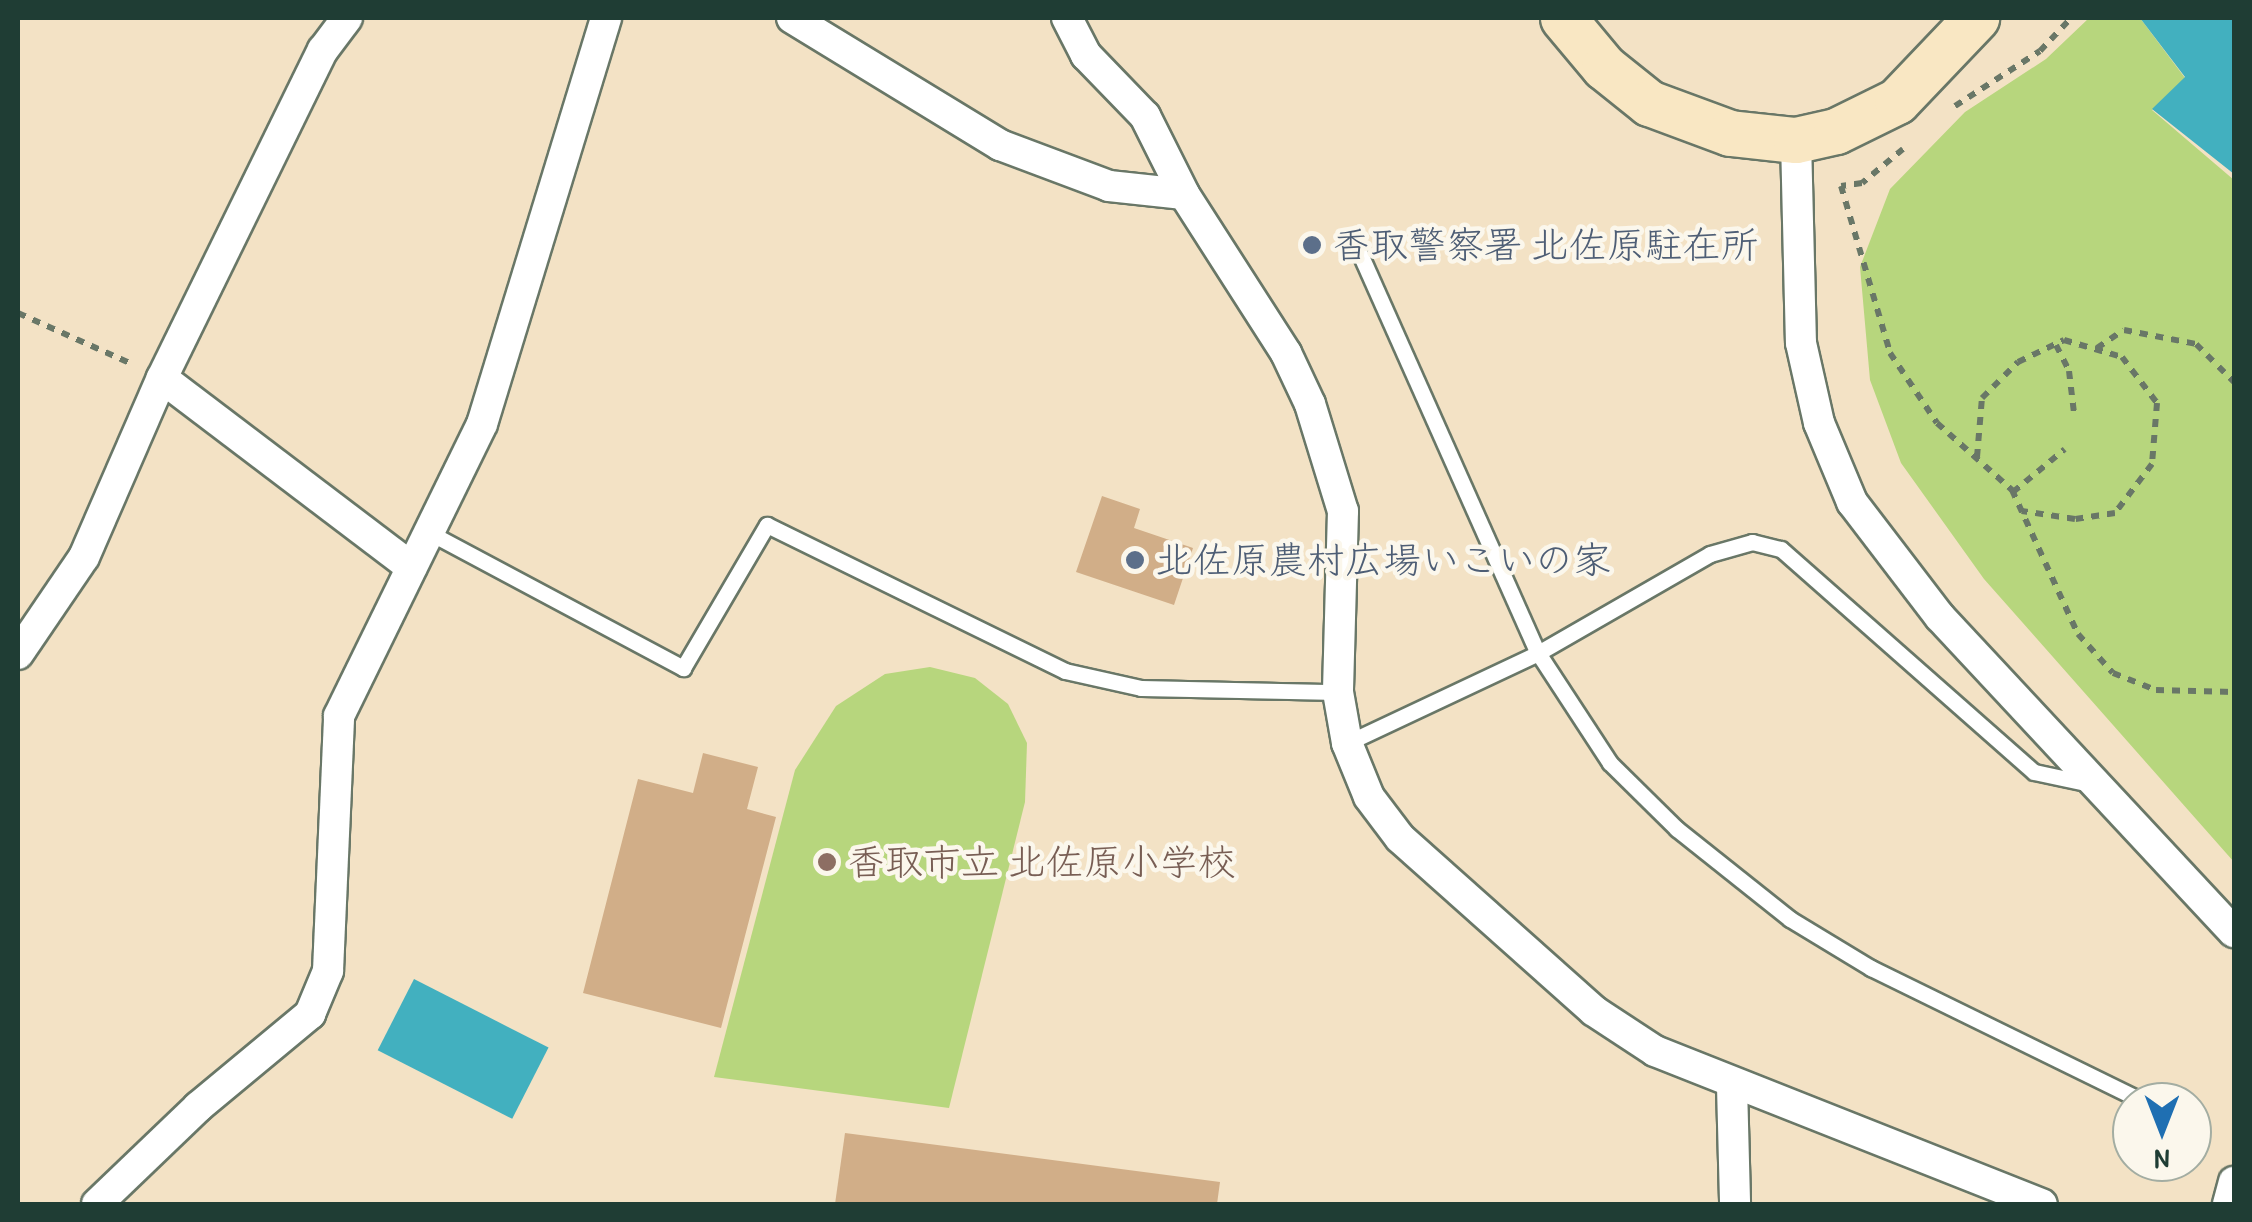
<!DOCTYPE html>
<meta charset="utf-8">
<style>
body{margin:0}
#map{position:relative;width:2252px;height:1222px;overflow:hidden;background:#f3e2c5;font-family:"Patrick Hand","Klee One",sans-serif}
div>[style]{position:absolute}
.green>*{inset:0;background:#b7d67d}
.water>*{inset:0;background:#42b0bf;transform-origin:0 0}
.building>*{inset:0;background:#d1ae88}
.path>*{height:6px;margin-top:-3px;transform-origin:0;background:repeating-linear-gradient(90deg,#697767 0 8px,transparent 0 16px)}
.roads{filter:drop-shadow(2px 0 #697767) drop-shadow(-2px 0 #697767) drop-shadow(0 2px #697767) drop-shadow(0 -2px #697767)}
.service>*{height:15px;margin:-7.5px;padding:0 7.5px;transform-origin:7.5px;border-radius:7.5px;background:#fff}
.minor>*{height:30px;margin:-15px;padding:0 15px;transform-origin:15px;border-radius:15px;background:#fff}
.secondary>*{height:45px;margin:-22.5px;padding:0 22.5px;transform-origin:22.5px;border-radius:22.5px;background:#f9e7c3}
.dots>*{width:28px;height:28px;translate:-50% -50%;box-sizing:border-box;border:5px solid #fbf7ec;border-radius:50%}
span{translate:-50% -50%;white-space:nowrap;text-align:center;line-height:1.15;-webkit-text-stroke:9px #fbf7ec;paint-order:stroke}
.service-label{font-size:38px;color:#4e5e75}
.left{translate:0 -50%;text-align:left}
.education-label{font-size:38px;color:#785e54}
.frame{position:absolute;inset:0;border:20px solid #1f3d34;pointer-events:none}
.north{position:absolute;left:2112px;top:1082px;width:100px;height:100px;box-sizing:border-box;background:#fbf7ec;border:2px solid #a3ada2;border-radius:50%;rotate:180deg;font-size:28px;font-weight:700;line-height:40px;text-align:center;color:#1f3d34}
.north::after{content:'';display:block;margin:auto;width:35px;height:45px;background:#1f6fb2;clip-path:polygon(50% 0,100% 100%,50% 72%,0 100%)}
</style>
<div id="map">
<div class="green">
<div style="clip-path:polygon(2089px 18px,2140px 18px,2185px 78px,2152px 110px,2234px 180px,2234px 862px,1984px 579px,1901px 463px,1870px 380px,1860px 267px,1890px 189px,1965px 112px,2046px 59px)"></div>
<div style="clip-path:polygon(930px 667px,975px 678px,1008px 704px,1027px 743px,1025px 802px,949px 1108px,714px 1077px,795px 770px,836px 706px,885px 674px)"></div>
</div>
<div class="water">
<div style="clip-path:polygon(2140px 18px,2234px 18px,2234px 174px,2152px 109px,2185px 77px)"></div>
<div style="left:414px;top:979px;width:151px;height:80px;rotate:27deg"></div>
</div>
<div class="building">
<div style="clip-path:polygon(1102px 496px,1140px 509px,1134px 528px,1193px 548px,1174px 605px,1076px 572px)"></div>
<div style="clip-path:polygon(703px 753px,758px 767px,747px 809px,776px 817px,721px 1028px,583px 993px,638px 779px,693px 793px)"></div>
<div style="clip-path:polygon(845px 1133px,1220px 1182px,1217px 1204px,835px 1204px)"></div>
</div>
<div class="path">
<div style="left:1955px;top:106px;width:101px;rotate:-32.9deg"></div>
<div style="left:2040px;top:51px;width:45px;rotate:-46.8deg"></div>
<div style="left:1903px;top:149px;width:53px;rotate:140.3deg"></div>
<div style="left:1862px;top:183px;width:21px;rotate:172deg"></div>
<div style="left:1841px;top:186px;width:174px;rotate:73.6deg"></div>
<div style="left:1890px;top:353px;width:84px;rotate:56.1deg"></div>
<div style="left:1937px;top:423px;width:101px;rotate:41.8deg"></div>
<div style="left:2012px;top:490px;width:158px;rotate:65.4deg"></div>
<div style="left:2078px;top:634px;width:52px;rotate:48.1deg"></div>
<div style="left:2113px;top:673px;width:46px;rotate:21.6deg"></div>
<div style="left:2156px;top:690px;width:78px;rotate:1.5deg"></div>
<div style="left:18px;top:313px;width:123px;rotate:24.1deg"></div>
<div style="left:2056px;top:345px;width:29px;rotate:63deg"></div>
<div style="left:2069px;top:371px;width:42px;rotate:83.2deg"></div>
<div style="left:2097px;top:348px;width:32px;rotate:-34deg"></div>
<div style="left:2124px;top:330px;width:73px;rotate:11deg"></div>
<div style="left:2196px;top:344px;width:54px;rotate:45deg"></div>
<div style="left:1977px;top:457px;width:59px;rotate:-85.2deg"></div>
<div style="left:1982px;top:398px;width:51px;rotate:-45deg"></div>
<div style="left:2018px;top:362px;width:51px;rotate:-25.6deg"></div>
<div style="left:2064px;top:340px;width:60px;rotate:16.3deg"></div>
<div style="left:2122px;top:357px;width:58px;rotate:52.7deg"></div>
<div style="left:2157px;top:403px;width:61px;rotate:94.7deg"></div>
<div style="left:2152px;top:464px;width:61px;rotate:127.1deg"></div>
<div style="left:2115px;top:513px;width:40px;rotate:171.5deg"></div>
<div style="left:2075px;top:519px;width:54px;rotate:-171.4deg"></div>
<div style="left:2013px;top:492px;width:67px;rotate:-39.6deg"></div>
</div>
<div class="roads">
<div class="service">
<div style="left:1353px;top:238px;width:454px;rotate:66deg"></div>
<div style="left:1538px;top:653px;width:131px;rotate:56.8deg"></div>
<div style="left:1610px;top:763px;width:94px;rotate:44.6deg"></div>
<div style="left:1677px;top:829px;width:144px;rotate:38.5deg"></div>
<div style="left:1790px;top:919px;width:95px;rotate:31.2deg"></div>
<div style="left:1871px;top:968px;width:301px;rotate:26.1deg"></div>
<div style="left:432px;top:534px;width:285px;rotate:28.1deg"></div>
<div style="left:683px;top:668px;width:166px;rotate:-59.6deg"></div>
<div style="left:767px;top:525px;width:332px;rotate:26.1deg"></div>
<div style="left:1065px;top:671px;width:78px;rotate:12.6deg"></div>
<div style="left:1141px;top:688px;width:197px;rotate:1.2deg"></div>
<div style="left:1347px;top:743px;width:211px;rotate:-25.2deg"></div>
<div style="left:1538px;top:653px;width:198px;rotate:-29.9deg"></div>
<div style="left:1710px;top:554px;width:44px;rotate:-15.9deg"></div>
<div style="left:1752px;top:542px;width:30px;rotate:14deg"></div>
<div style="left:1781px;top:549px;width:337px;rotate:41.4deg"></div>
<div style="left:2034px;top:772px;width:57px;rotate:12.1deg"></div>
</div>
<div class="minor">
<div style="left:792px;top:18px;width:244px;rotate:31.4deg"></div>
<div style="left:1000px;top:145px;width:116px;rotate:20.6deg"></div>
<div style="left:1109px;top:186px;width:75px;rotate:6.1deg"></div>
<div style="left:1067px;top:18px;width:42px;rotate:62.8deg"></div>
<div style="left:1086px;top:55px;width:85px;rotate:46deg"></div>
<div style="left:1145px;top:116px;width:87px;rotate:63.4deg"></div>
<div style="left:1184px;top:194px;width:189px;rotate:57.3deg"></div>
<div style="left:1286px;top:353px;width:56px;rotate:64.8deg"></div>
<div style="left:1310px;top:404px;width:112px;rotate:72.9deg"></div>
<div style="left:1343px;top:511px;width:181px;rotate:91.6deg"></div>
<div style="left:1338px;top:692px;width:52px;rotate:80deg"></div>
<div style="left:1347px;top:743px;width:58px;rotate:67.8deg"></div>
<div style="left:1369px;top:797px;width:51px;rotate:52.9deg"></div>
<div style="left:1400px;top:838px;width:260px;rotate:41.7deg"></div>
<div style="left:1594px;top:1011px;width:73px;rotate:33.3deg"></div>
<div style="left:1655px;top:1051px;width:416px;rotate:21.6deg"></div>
<div style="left:1796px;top:140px;width:203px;rotate:88.6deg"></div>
<div style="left:1801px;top:343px;width:82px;rotate:77.3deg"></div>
<div style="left:1819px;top:423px;width:86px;rotate:67.3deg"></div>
<div style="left:1852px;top:502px;width:145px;rotate:52.6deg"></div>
<div style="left:1940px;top:617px;width:431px;rotate:47deg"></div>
<div style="left:162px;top:378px;width:313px;rotate:37.2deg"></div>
<div style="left:18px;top:654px;width:117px;rotate:-55.8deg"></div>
<div style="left:84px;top:557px;width:195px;rotate:-66.5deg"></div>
<div style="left:162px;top:378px;width:365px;rotate:-63.9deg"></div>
<div style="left:323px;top:50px;width:40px;rotate:-53deg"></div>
<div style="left:1732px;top:1086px;width:118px;rotate:88.5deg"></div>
<div style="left:97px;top:1204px;width:140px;rotate:-43.8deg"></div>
<div style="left:198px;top:1107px;width:146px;rotate:-39.7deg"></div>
<div style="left:310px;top:1014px;width:47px;rotate:-67.3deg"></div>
<div style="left:328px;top:971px;width:255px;rotate:-87.5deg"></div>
<div style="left:339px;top:716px;width:325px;rotate:-63.9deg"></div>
<div style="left:482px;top:424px;width:425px;rotate:-73deg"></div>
<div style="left:2228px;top:1204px;width:23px;rotate:-75deg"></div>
</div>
<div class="secondary">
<div style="left:1563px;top:18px;width:64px;rotate:50.1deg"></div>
<div style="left:1604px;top:67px;width:58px;rotate:38.7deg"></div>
<div style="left:1649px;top:103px;width:86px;rotate:20.3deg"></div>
<div style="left:1730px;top:133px;width:66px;rotate:6.1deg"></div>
<div style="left:1796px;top:140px;width:41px;rotate:-12.7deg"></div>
<div style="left:1836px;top:131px;width:68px;rotate:-26.2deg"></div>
<div style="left:1897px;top:101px;width:115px;rotate:-46.4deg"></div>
</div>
</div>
<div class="dots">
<div style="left:1312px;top:245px;background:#5c6f8a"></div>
<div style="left:1135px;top:560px;background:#5c6f8a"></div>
<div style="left:827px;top:862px;background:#8d6e63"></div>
</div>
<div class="service-label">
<span class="left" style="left:1332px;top:245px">香取警察署 北佐原駐在所</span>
<span class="left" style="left:1155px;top:560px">北佐原農村広場いこいの家</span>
</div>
<div class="education-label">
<span class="left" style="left:847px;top:862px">香取市立 北佐原小学校</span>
</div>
<div class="frame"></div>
<div class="north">N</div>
</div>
